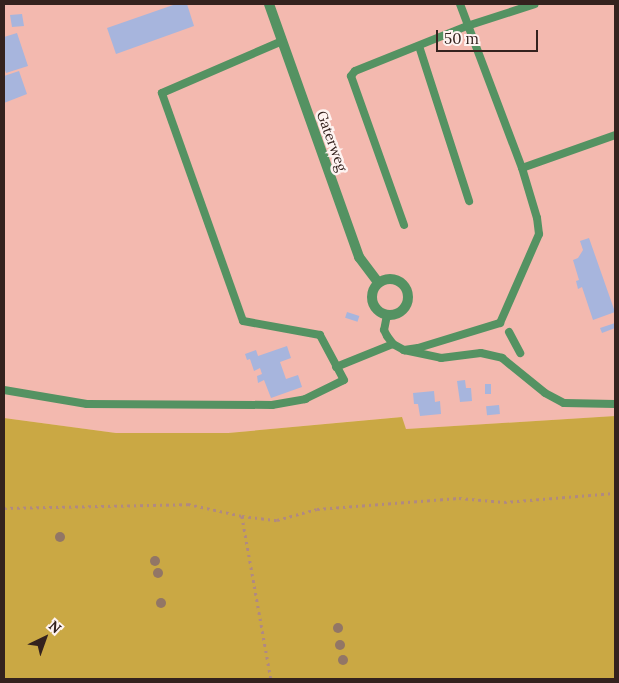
<!DOCTYPE html>
<style>
body{margin:0}
#map{position:relative;width:619px;height:683px;overflow:hidden;background:#fac7be;font-family:Lora,serif}
div>[style]{position:absolute}
.built>*{inset:0;background:#f3b9af}
.green>*{inset:0;background:#caa844}
.building>*{inset:0;background:#a7b5dd;transform-origin:0 0}
.path>*{height:2.5px;margin-top:-1.25px;transform-origin:0;background:repeating-linear-gradient(90deg,#b08982 0 2.5px,transparent 0 6.5px)}
.service>*{height:8px;margin:-4px;padding:0 4px;transform-origin:4px;border-radius:4px;background:#549262}
.tertiary>*{height:10px;margin:-5px;padding:0 5px;transform-origin:5px;border-radius:5px;background:#549262}
.tertiary>.ring{margin:-5px;padding:0;box-sizing:content-box;background:none;border:10px solid #549262;border-radius:50%}
.trees>*{width:10px;height:10px;margin:-5px;border-radius:50%;background:#927666}
span{translate:-50% -50%;white-space:nowrap;text-align:center;line-height:1.15;-webkit-text-stroke:5px #fef3f1;paint-order:stroke}
.street-label{font-size:14px;color:#34221e}
.frame{position:absolute;inset:0;border:5px solid #34221e;pointer-events:none}
.north{position:absolute;left:20px;top:613px;width:50px;height:50px;-webkit-text-stroke:4px #fef3f1;paint-order:stroke;rotate:42deg;font-size:14px;font-weight:700;line-height:20px;text-align:center;color:#34221e}
.north::after{content:'';display:block;margin:auto;width:18px;height:22px;background:#34221e;clip-path:polygon(50% 0,100% 100%,50% 72%,0 100%)}
.scale{position:absolute;left:436px;top:30px;width:102px;height:22px;box-sizing:border-box;border:2px solid #34221e;border-top:0;padding-left:6px;font-size:15px;line-height:18px;white-space:nowrap;color:#34221e;-webkit-text-stroke:4px #fef3f1;paint-order:stroke}
</style>
<div id="map">
<div class="built">
<div style="clip-path:polygon(4px 4px,615px 4px,615px 416px,406px 429px,401px 417px,228px 433px,116px 433px,4px 418px)"></div>
</div>
<div class="green">
<div style="clip-path:polygon(615px 416px,615px 679px,4px 679px,4px 418px,116px 433px,228px 433px,402px 417px,406px 429px)"></div>
</div>
<div class="building">
<div style="clip-path:polygon(176px 4px,187px 4px,194px 26px,116px 54px,107px 28px)"></div>
<div style="clip-path:polygon(22px 14px,24px 26px,12px 27px,10px 15px)"></div>
<div style="clip-path:polygon(17px 33px,28px 66px,6px 73px,4px 67px,4px 37px)"></div>
<div style="clip-path:polygon(19px 71px,27px 94px,4px 103px,4px 76px)"></div>
<div style="clip-path:polygon(589px 238px,615px 312px,593px 320px,582px 287px,578px 289px,576px 281px,579px 280px,573px 260px,578px 258px,583px 250px,580px 241px)"></div>
<div style="left:347px;top:312px;width:13px;height:6px;rotate:18deg"></div>
<div style="clip-path:polygon(615px 323px,615px 328px,602px 333px,600px 328px)"></div>
<div style="clip-path:polygon(287px 346px,291px 358px,280px 362px,286px 379px,298px 375px,302px 387px,271px 398px,264px 380px,258px 383px,257px 376px,262px 374px,260px 368px,254px 371px,250px 359px,247px 360px,245px 354px,256px 350px,258px 356px)"></div>
<div style="clip-path:polygon(465px 380px,466px 388px,471px 388px,472px 401px,460px 402px,457px 381px)"></div>
<div style="left:485px;top:384px;width:6px;height:10px"></div>
<div style="clip-path:polygon(434px 391px,435px 402px,440px 401px,441px 414px,420px 416px,418px 404px,414px 404px,413px 393px)"></div>
<div style="left:499px;top:405px;width:9px;height:13px;rotate:84deg"></div>
</div>
<div class="path">
<div style="left:4px;top:508px;width:184px;rotate:-1.2deg"></div>
<div style="left:188px;top:504px;width:55px;rotate:12.5deg"></div>
<div style="left:242px;top:516px;width:35px;rotate:7deg"></div>
<div style="left:277px;top:520px;width:41px;rotate:-15.4deg"></div>
<div style="left:317px;top:509px;width:142px;rotate:-4.4deg"></div>
<div style="left:459px;top:498px;width:45px;rotate:5.1deg"></div>
<div style="left:504px;top:502px;width:111px;rotate:-4.6deg"></div>
<div style="left:242px;top:516px;width:166px;rotate:79.9deg"></div>
</div>
<div class="service">
<div style="left:460px;top:4px;width:175px;rotate:69.3deg"></div>
<div style="left:419px;top:46px;width:163px;rotate:72.1deg"></div>
<div style="left:404px;top:225px;width:158px;rotate:-109.6deg"></div>
<div style="left:351px;top:76px;width:6px;rotate:-51deg"></div>
<div style="left:355px;top:71px;width:121px;rotate:-21.9deg"></div>
<div style="left:467px;top:26px;width:71px;rotate:-17.9deg"></div>
<div style="left:387px;top:315px;width:15px;rotate:101deg"></div>
<div style="left:384px;top:330px;width:7px;rotate:63deg"></div>
<div style="left:387px;top:336px;width:10px;rotate:53deg"></div>
<div style="left:393px;top:344px;width:13px;rotate:29deg"></div>
<div style="left:404px;top:350px;width:38px;rotate:12deg"></div>
<div style="left:441px;top:358px;width:40px;rotate:-7.1deg"></div>
<div style="left:481px;top:353px;width:22px;rotate:13deg"></div>
<div style="left:502px;top:358px;width:55px;rotate:39.1deg"></div>
<div style="left:545px;top:393px;width:21px;rotate:28deg"></div>
<div style="left:564px;top:403px;width:51px;rotate:1.1deg"></div>
<div style="left:509px;top:332px;width:24px;rotate:62deg"></div>
<div style="left:404px;top:350px;width:14px;rotate:-8deg"></div>
<div style="left:418px;top:348px;width:86px;rotate:-17deg"></div>
<div style="left:500px;top:323px;width:97px;rotate:-66.3deg"></div>
<div style="left:539px;top:234px;width:16px;rotate:-97deg"></div>
<div style="left:537px;top:218px;width:52px;rotate:-106.7deg"></div>
<div style="left:522px;top:168px;width:99px;rotate:-19.5deg"></div>
<div style="left:336px;top:367px;width:61px;rotate:-22deg"></div>
<div style="left:4px;top:390px;width:84px;rotate:9.6deg"></div>
<div style="left:87px;top:404px;width:185px;rotate:0.3deg"></div>
<div style="left:272px;top:405px;width:34px;rotate:-10deg"></div>
<div style="left:305px;top:399px;width:43px;rotate:-26deg"></div>
<div style="left:344px;top:380px;width:51px;rotate:-118.1deg"></div>
<div style="left:320px;top:335px;width:78px;rotate:-169.7deg"></div>
<div style="left:243px;top:321px;width:242px;rotate:-109.6deg"></div>
<div style="left:162px;top:93px;width:131px;rotate:-23.4deg"></div>
</div>
<div class="tertiary">
<div style="left:269px;top:4px;width:269px;rotate:70.4deg"></div>
<div style="left:359px;top:257px;width:31px;rotate:53deg"></div>
<div class="ring" style="left:372px;top:279px;width:26px;height:26px"></div>
</div>
<div class="trees">
<div style="left:60px;top:537px"></div>
<div style="left:155px;top:561px"></div>
<div style="left:158px;top:573px"></div>
<div style="left:161px;top:603px"></div>
<div style="left:338px;top:628px"></div>
<div style="left:340px;top:645px"></div>
<div style="left:343px;top:660px"></div>
</div>
<div class="street-label">
<span style="left:332px;top:141px;rotate:70deg">Gaterweg</span>
</div>
<div class="frame"></div>
<div class="north">N</div>
<div class="scale">50 m</div>
</div>
